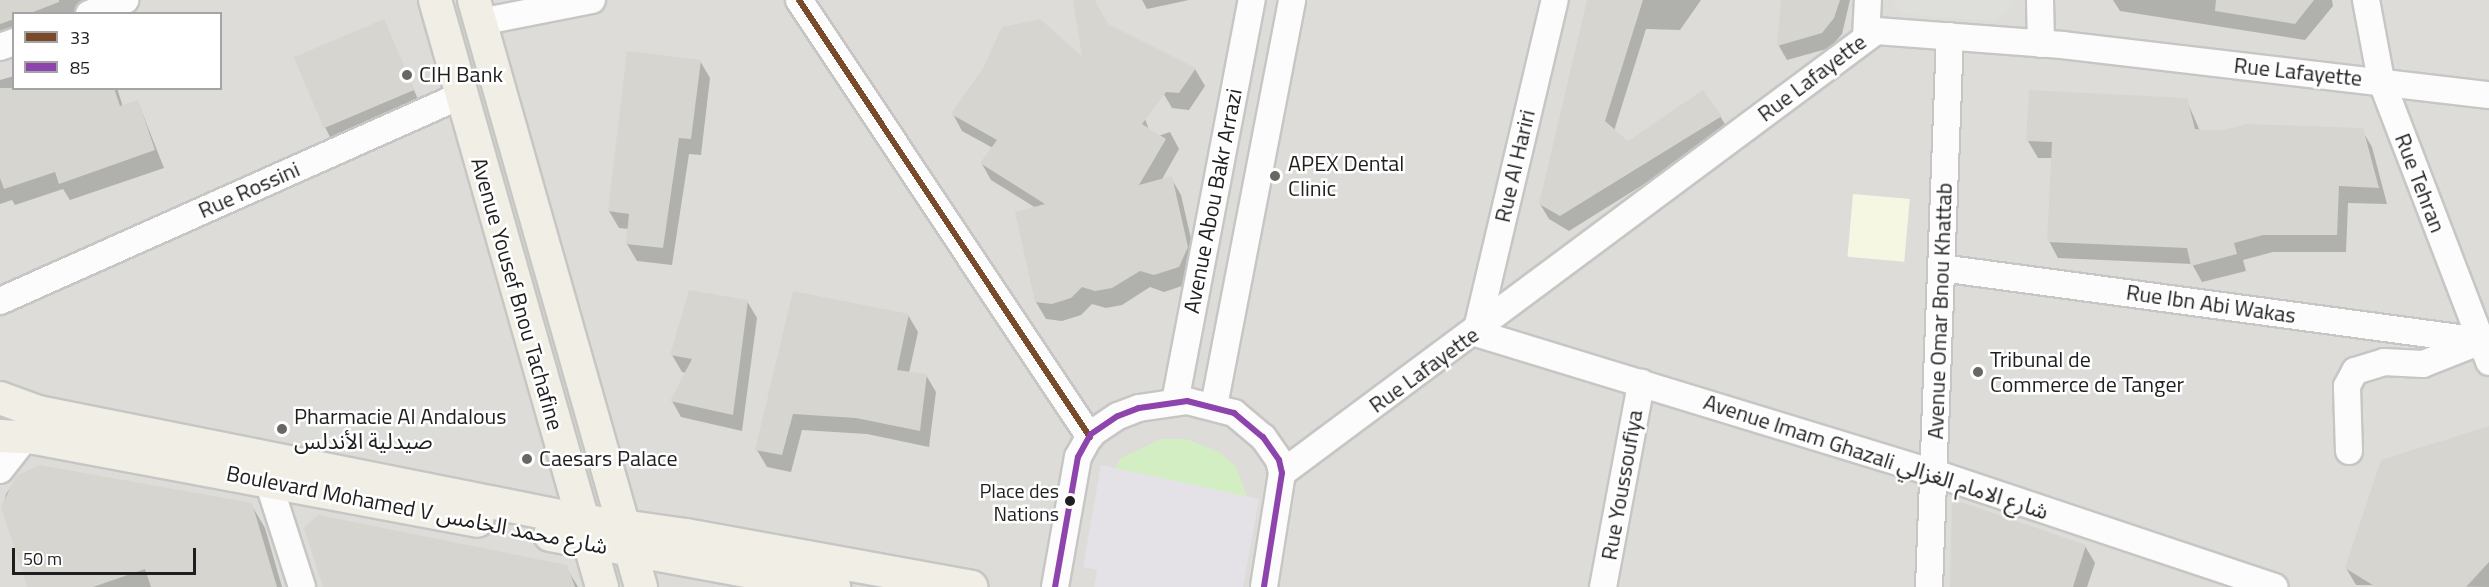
<!DOCTYPE html>
<meta charset="utf-8">
<style>
body{margin:0}
#map{position:relative;width:2489px;height:587px;overflow:hidden;background:#eeede8;font-family:"Titillium Web","Noto Sans Arabic",sans-serif}
div>[style]{position:absolute}
.residential>*{inset:0;background:#dddcd9}
.education>*{inset:0;background:#f5f7e3;transform-origin:0 0}
.grass>*{inset:0;background:#d4eec4}
.parking>*{inset:0;background:#dededb}
.plaza>*{inset:0;background:#e4e2e7}
.shadow>*{inset:0;background:#0003}
.building>*{inset:0;background:#d7d5d0;transform-origin:0 0}
.roads{filter:drop-shadow(2px 0 #c6c6c4) drop-shadow(-2px 0 #c6c6c4) drop-shadow(0 2px #c6c6c4) drop-shadow(0 -2px #c6c6c4)}
.minor>*{height:26px;margin:-13px;padding:0 13px;transform-origin:13px;border-radius:13px;background:#fcfcfc}
.major>*{height:32px;margin:-16px;padding:0 16px;transform-origin:16px;border-radius:16px;background:#f1eee5}
.bus-1>*{height:6px;margin:-3px;padding:0 3px;transform-origin:3px;border-radius:3px;background:#7a4b2a}
.bus-2>*{height:6px;margin:-3px;padding:0 3px;transform-origin:3px;border-radius:3px;background:#8e44ad}
.dots>*{width:16px;height:16px;translate:-50% -50%;box-sizing:border-box;border:3px solid #fff;border-radius:50%}
span{translate:-50% -50%;white-space:nowrap;text-align:center;line-height:1.15;-webkit-text-stroke:5px #fff;paint-order:stroke}
.bus-label{font-size:20px;color:#1f1f1f}
.right{translate:-100% -50%;text-align:right}
.street-label{font-size:22px;color:#1f1f1f}
.poi-label{font-size:22px;color:#1f1f1f}
.left{translate:0 -50%;text-align:left}
.legend{position:absolute;left:12px;top:12px;width:210px;height:78px;box-sizing:border-box;background:#fff;border:2px solid #a5a5a5;margin:0;padding:8px 10px;list-style:none;font-size:18px;color:#1f1f1f}
.legend li{display:flex;align-items:center;gap:12px;height:30px}
.legend b{width:30px;border:2px solid #a5a5a5}
.scale{position:absolute;left:12px;top:548px;width:184px;height:27px;box-sizing:border-box;border:3px solid #1f1f1f;border-top:0;padding-left:8px;font-size:18px;line-height:21px;white-space:nowrap;color:#1f1f1f;-webkit-text-stroke:4px #fff;paint-order:stroke}
</style>
<div id="map">
<div class="residential">
<div style="clip-path:polygon(evenodd,0 0,2489px 0,2489px 587px,0 587px,0 0,14px 14px,220px 14px,220px 88px,14px 88px,14px 14px)"></div>
</div>
<div class="education">
<div style="left:1853px;top:194px;width:57px;height:63px;rotate:5deg"></div>
</div>
<div class="grass">
<div style="clip-path:polygon(1161px 439px,1186px 439px,1221px 453px,1236px 467px,1247px 497px,1115px 468px,1121px 458px)"></div>
</div>
<div class="parking">
<div style="clip-path:polygon(1892px 0,2012px 0,2011px 8px,1995px 21px,1904px 14px)"></div>
</div>
<div class="plaza">
<div style="clip-path:polygon(1101px 465px,1259px 499px,1243px 587px,1094px 587px,1097px 570px,1083px 567px)"></div>
</div>
<div class="shadow">
<div style="clip-path:polygon(0 0,117px 0,82px 14px,14px 14px,14px 40px,0 45px)"></div>
<div style="clip-path:polygon(1142px 0,1189px 0,1147px 9px)"></div>
<div style="clip-path:polygon(1590px 0,1701px 0,1680px 30px,1646px 29px,1614px 131px,1628px 143px,1720px 116px,1729px 131px,1569px 231px,1549px 219px,1540px 204px)"></div>
<div style="clip-path:polygon(1783px 0,1850px 0,1842px 34px,1830px 48px,1787px 60px,1779px 46px)"></div>
<div style="clip-path:polygon(2113px 0,2332px 0,2333px 6px,2305px 40px,2120px 11px)"></div>
<div style="clip-path:polygon(384px 21px,420px 104px,332px 141px,325px 127px)"></div>
<div style="clip-path:polygon(1117px 43px,1152px 138px,1170px 132px,1179px 149px,1161px 181px,1171px 178px,1181px 195px,1197px 265px,1188px 284px,1164px 292px,1150px 287px,1122px 305px,1106px 308px,1092px 304px,1081px 315px,1062px 321px,1046px 319px,1036px 302px,1036px 208px,991px 180px,982px 164px,993px 148px,962px 131px,953px 114px)"></div>
<div style="clip-path:polygon(700px 61px,710px 78px,701px 155px,689px 154px,672px 265px,637px 261px,627px 244px,629px 229px,619px 228px,609px 211px)"></div>
<div style="clip-path:polygon(1195px 69px,1205px 86px,1189px 110px,1172px 108px,1162px 91px)"></div>
<div style="clip-path:polygon(14px 76px,14px 88px,117px 88px,123px 107px,138px 102px,164px 168px,70px 200px,63px 189px,15px 205px,12px 200px,0 204px,0 80px)"></div>
<div style="clip-path:polygon(2186px 99px,2200px 131px,2362px 130px,2372px 147px,2387px 204px,2348px 203px,2346px 252px,2273px 252px,2243px 260px,2246px 271px,2202px 282px,2192px 264px,2058px 258px,2049px 241px,2053px 158px,2038px 158px,2028px 141px)"></div>
<div style="clip-path:polygon(794px 293px,908px 315px,918px 332px,909px 373px,926px 375px,936px 392px,929px 447px,867px 434px,802px 430px,791px 472px,767px 467px,757px 450px)"></div>
<div style="clip-path:polygon(747px 301px,757px 318px,742px 431px,681px 417px,672px 401px,687px 373px,682px 372px,672px 355px)"></div>
<div style="clip-path:polygon(2489px 428px,2489px 587px,2356px 585px,2346px 568px)"></div>
<div style="clip-path:polygon(40px 467px,251px 504px,265px 528px,282px 587px,29px 587px,3px 507px,6px 494px,21px 474px)"></div>
<div style="clip-path:polygon(2085px 546px,2095px 563px,2087px 587px,1952px 587px)"></div>
<div style="clip-path:polygon(566px 567px,578px 587px,325px 587px)"></div>
</div>
<div class="building">
<div style="clip-path:polygon(0 0,59px 0,59px 2px,28px 14px,14px 14px,14px 19px,0 24px)"></div>
<div style="clip-path:polygon(1073px 0,1095px 0,1108px 24px,1196px 68px,1179px 93px,1166px 92px,1142px 124px,1166px 139px,1139px 185px,1172px 176px,1188px 247px,1179px 267px,1154px 275px,1140px 271px,1112px 288px,1095px 291px,1082px 287px,1071px 298px,1052px 304px,1035px 302px,1015px 212px,1045px 204px,980px 163px,997px 140px,951px 114px,983px 68px,1002px 27px,1040px 19px,1082px 56px)"></div>
<div style="clip-path:polygon(1587px 0,1643px 0,1605px 121px,1628px 141px,1703px 90px,1722px 116px,1560px 216px,1539px 204px)"></div>
<div style="clip-path:polygon(1781px 0,1840px 0,1834px 18px,1822px 33px,1777px 46px)"></div>
<div style="clip-path:polygon(2216px 0,2314px 0,2295px 24px,2215px 11px)"></div>
<div style="left:384px;top:19px;width:77px;height:98px;rotate:67deg"></div>
<div style="clip-path:polygon(627px 51px,701px 60px,691px 139px,679px 138px,663px 248px,626px 244px,629px 214px,608px 211px)"></div>
<div style="clip-path:polygon(0 88px,114px 88px,120px 106px,138px 100px,155px 150px,59px 184px,55px 172px,4px 189px,0 178px)"></div>
<div style="clip-path:polygon(2029px 90px,2187px 98px,2195px 129px,2219px 131px,2248px 124px,2363px 128px,2379px 188px,2339px 186px,2337px 235px,2263px 235px,2234px 243px,2237px 254px,2191px 266px,2187px 248px,2047px 242px,2052px 142px,2026px 141px)"></div>
<div style="clip-path:polygon(689px 290px,748px 300px,733px 415px,670px 401px,692px 359px,670px 355px)"></div>
<div style="clip-path:polygon(793px 291px,909px 314px,897px 370px,927px 374px,920px 431px,856px 418px,793px 414px,782px 455px,755px 450px)"></div>
<div style="clip-path:polygon(2489px 426px,2489px 562px,2466px 587px,2376px 587px,2345px 568px,2381px 460px)"></div>
<div style="clip-path:polygon(39px 465px,252px 503px,277px 587px,151px 587px,145px 569px,93px 587px,27px 587px,1px 507px,16px 476px)"></div>
<div style="clip-path:polygon(1952px 499px,2086px 545px,2073px 587px,1950px 587px)"></div>
<div style="clip-path:polygon(318px 515px,567px 565px,575px 587px,323px 587px,304px 528px)"></div>
</div>
<div class="roads">
<div class="minor">
<div style="left:799px;top:0;width:525px;rotate:56.34deg"></div>
<div style="left:2040px;top:0;width:44px;rotate:88.7deg"></div>
<div style="left:2366px;top:0;width:81px;rotate:79.4deg"></div>
<div style="left:2381px;top:80px;width:302px;rotate:69deg"></div>
<div style="left:89px;top:14px;width:39px;rotate:-21deg"></div>
<div style="left:480px;top:22px;width:114px;rotate:-11.1deg"></div>
<div style="left:1866px;top:37px;width:37px;rotate:-87deg"></div>
<div style="left:0;top:47px;width:15px;rotate:-20deg"></div>
<div style="left:1941px;top:268px;width:545px;rotate:7.7deg"></div>
<div style="left:0;top:301px;width:506px;rotate:-24.03deg"></div>
<div style="left:1476px;top:333px;width:479px;rotate:17deg"></div>
<div style="left:1934px;top:473px;width:359px;rotate:18.5deg"></div>
<div style="left:1476px;top:333px;width:342px;rotate:-76.7deg"></div>
<div style="left:1175px;top:402px;width:409px;rotate:-79.2deg"></div>
<div style="left:1214px;top:406px;width:413px;rotate:-79.1deg"></div>
<div style="left:2349px;top:451px;width:65px;rotate:-91.8deg"></div>
<div style="left:2347px;top:386px;width:17px;rotate:-62deg"></div>
<div style="left:2355px;top:371px;width:30px;rotate:-17deg"></div>
<div style="left:2384px;top:362px;width:39px;rotate:3deg"></div>
<div style="left:2423px;top:364px;width:62px;rotate:-21.6deg"></div>
<div style="left:0;top:470px;width:42px;rotate:-51.8deg"></div>
<div style="left:1282px;top:473px;width:740px;rotate:-36.65deg"></div>
<div style="left:1876px;top:31px;width:187px;rotate:4.3deg"></div>
<div style="left:2062px;top:45px;width:430px;rotate:6.7deg"></div>
<div style="left:268px;top:481px;width:111px;rotate:72.2deg"></div>
<div style="left:1055px;top:587px;width:132px;rotate:-80deg"></div>
<div style="left:1078px;top:457px;width:26px;rotate:-61deg"></div>
<div style="left:1091px;top:434px;width:32px;rotate:-34deg"></div>
<div style="left:1118px;top:416px;width:22px;rotate:-21deg"></div>
<div style="left:1139px;top:408px;width:49px;rotate:-8.3deg"></div>
<div style="left:1187px;top:401px;width:49px;rotate:14.3deg"></div>
<div style="left:1234px;top:413px;width:38px;rotate:40deg"></div>
<div style="left:1263px;top:437px;width:28px;rotate:55deg"></div>
<div style="left:1279px;top:460px;width:13px;rotate:77deg"></div>
<div style="left:1282px;top:473px;width:115px;rotate:99deg"></div>
<div style="left:1603px;top:587px;width:208px;rotate:-79.4deg"></div>
<div style="left:1929px;top:587px;width:551px;rotate:-87.82deg"></div>
</div>
<div class="major">
<div style="left:435px;top:0;width:610px;rotate:74.12deg"></div>
<div style="left:474px;top:0;width:610px;rotate:74.12deg"></div>
<div style="left:0;top:398px;width:40px;rotate:20.2deg"></div>
<div style="left:38px;top:412px;width:553px;rotate:11.27deg"></div>
<div style="left:580px;top:520px;width:107px;rotate:8.1deg"></div>
<div style="left:686px;top:535px;width:290px;rotate:10.3deg"></div>
<div style="left:0;top:436px;width:35px;rotate:3deg"></div>
<div style="left:35px;top:438px;width:450px;rotate:10.6deg"></div>
<div style="left:550px;top:535px;width:289px;rotate:10.4deg"></div>
</div>
</div>
<div class="bus-1">
<div style="left:799px;top:0;width:525px;rotate:56.34deg"></div>
</div>
<div class="bus-2">
<div style="left:1055px;top:587px;width:132px;rotate:-80deg"></div>
<div style="left:1078px;top:457px;width:26px;rotate:-61deg"></div>
<div style="left:1091px;top:434px;width:32px;rotate:-34deg"></div>
<div style="left:1118px;top:416px;width:22px;rotate:-21deg"></div>
<div style="left:1139px;top:408px;width:49px;rotate:-8.3deg"></div>
<div style="left:1187px;top:401px;width:49px;rotate:14.3deg"></div>
<div style="left:1234px;top:413px;width:38px;rotate:40deg"></div>
<div style="left:1263px;top:437px;width:28px;rotate:55deg"></div>
<div style="left:1279px;top:460px;width:13px;rotate:77deg"></div>
<div style="left:1282px;top:473px;width:115px;rotate:99deg"></div>
</div>
<div class="dots">
<div style="left:407px;top:75px;background:#676765"></div>
<div style="left:1275px;top:176px;background:#676765"></div>
<div style="left:1978px;top:372px;background:#676765"></div>
<div style="left:282px;top:429px;background:#676765"></div>
<div style="left:527px;top:459px;background:#676765"></div>
<div style="left:1070px;top:501px;background:#1f1f1f"></div>
</div>
<div class="bus-label">
<span class="right" style="left:1059px;top:502px">Place des<br>Nations</span>
</div>
<div class="street-label">
<span style="left:2298px;top:72px;rotate:6deg">Rue Lafayette</span>
<span style="left:1812px;top:78px;rotate:-37deg">Rue Lafayette</span>
<span style="left:1515px;top:166px;rotate:-77deg">Rue Al Hariri</span>
<span style="left:2420px;top:183px;rotate:69deg">Rue Tehran</span>
<span style="left:249px;top:190px;rotate:-24deg">Rue Rossini</span>
<span style="left:1213px;top:201px;rotate:-79deg">Avenue Abou Bakr Arrazi</span>
<span style="left:517px;top:294px;rotate:74deg">Avenue Yousef Bnou Tachafine</span>
<span style="left:2211px;top:304px;rotate:8deg">Rue Ibn Abi Wakas</span>
<span style="left:1940px;top:311px;rotate:-88deg">Avenue Omar Bnou Khattab</span>
<span style="left:1424px;top:370px;rotate:-36deg">Rue Lafayette</span>
<span style="left:1876px;top:457px;rotate:18deg">Avenue Imam Ghazali شارع الامام الغزالي</span>
<span style="left:1622px;top:485px;rotate:-80deg">Rue Youssoufiya</span>
<span style="left:417px;top:510px;rotate:11deg">Boulevard Mohamed V شارع محمد الخامس</span>
</div>
<div class="poi-label">
<span class="left" style="left:419px;top:75px">CIH Bank</span>
<span class="left" style="left:1288px;top:176px">APEX Dental<br>Clinic</span>
<span class="left" style="left:1990px;top:372px">Tribunal de<br>Commerce de Tanger</span>
<span class="left" style="left:294px;top:429px">Pharmacie Al Andalous<br>صيدلية الأندلس</span>
<span class="left" style="left:539px;top:459px">Caesars Palace</span>
</div>
<ul class="legend">
<li><b style="height:8px;background:#7a4b2a"></b>33</li>
<li><b style="height:8px;background:#8e44ad"></b>85</li>
</ul>
<div class="scale">50 m</div>
</div>
